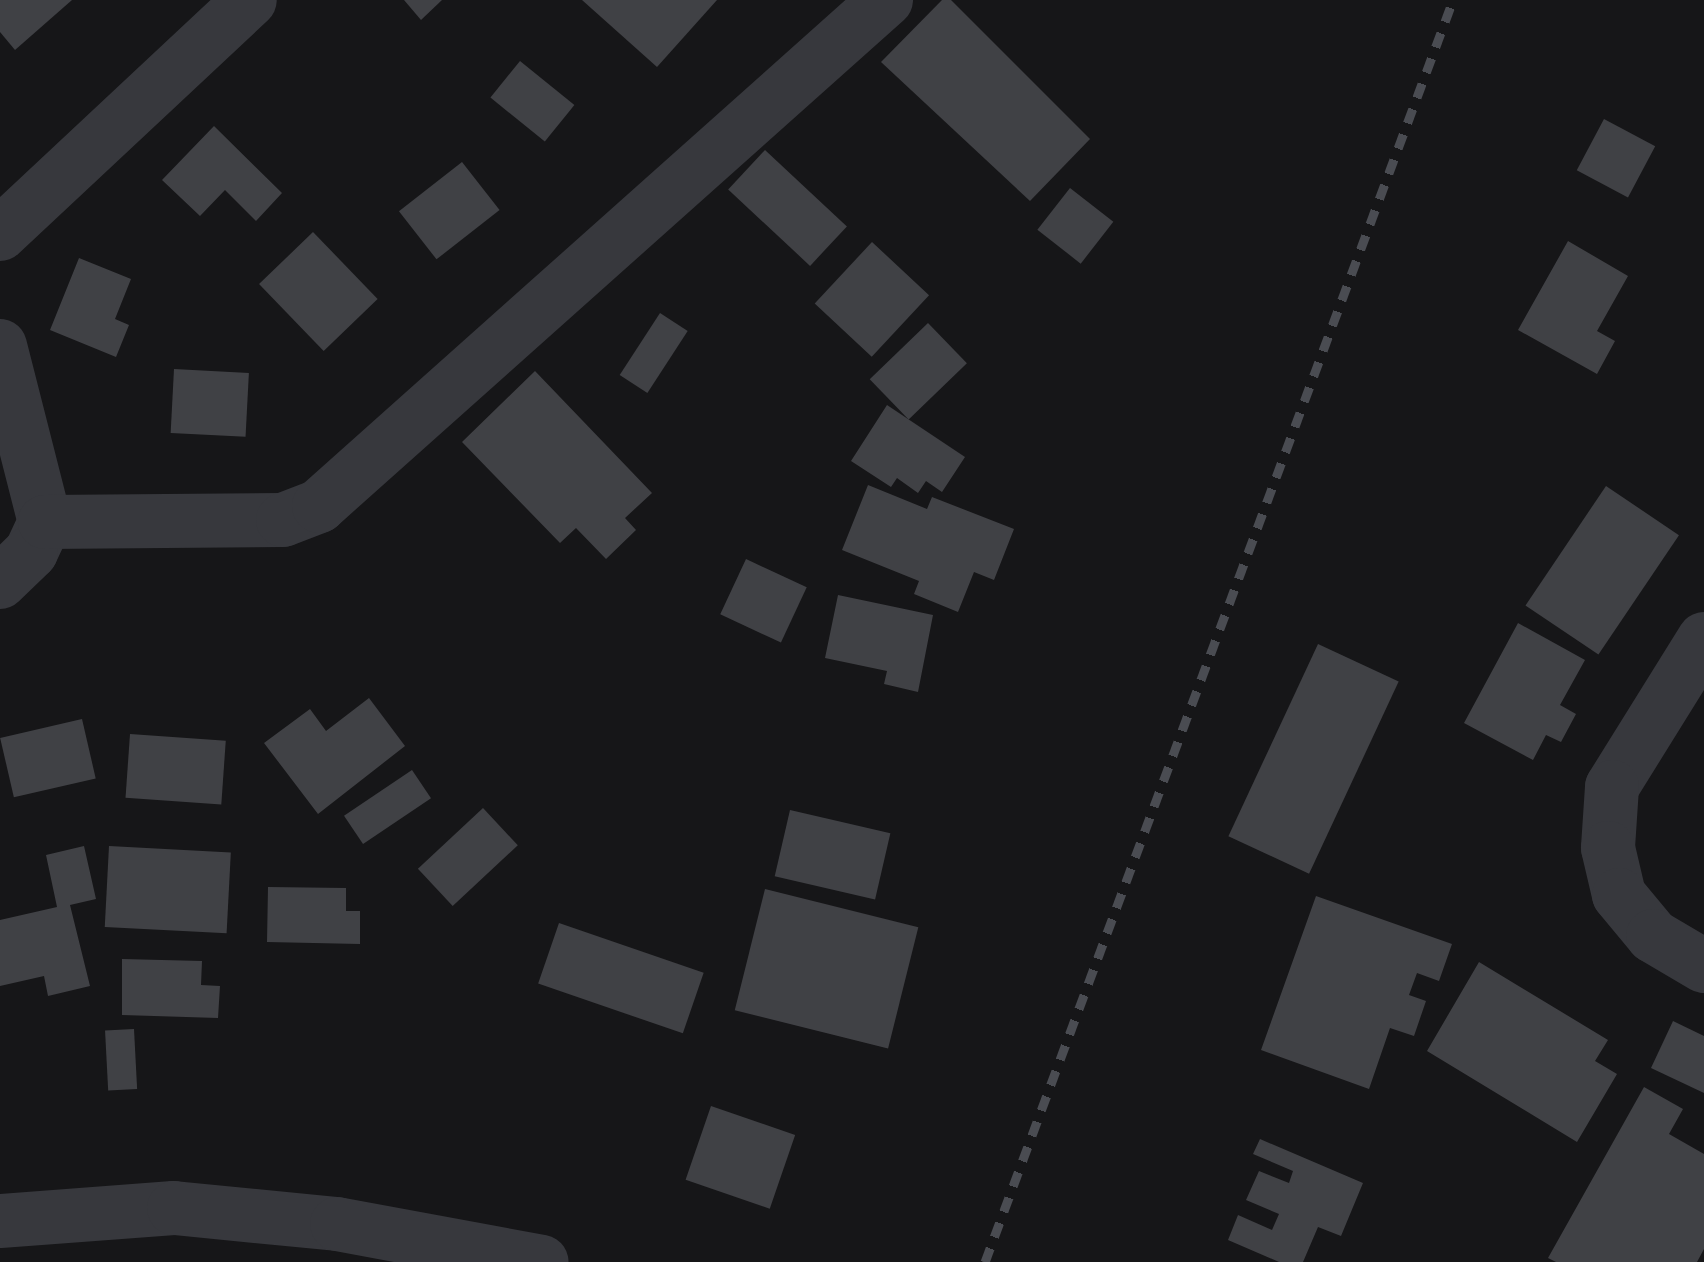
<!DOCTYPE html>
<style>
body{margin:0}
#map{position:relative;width:1704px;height:1262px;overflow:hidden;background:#161618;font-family:"Fira Sans Condensed",sans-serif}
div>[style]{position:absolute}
.building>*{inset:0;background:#404145;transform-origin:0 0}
.minor>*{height:54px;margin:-27px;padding:0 27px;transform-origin:27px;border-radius:27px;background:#37383d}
.rail>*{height:9px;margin-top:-4.5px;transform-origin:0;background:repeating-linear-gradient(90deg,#4a4c52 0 15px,transparent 0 27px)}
span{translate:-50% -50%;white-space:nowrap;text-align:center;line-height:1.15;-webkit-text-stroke:9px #111113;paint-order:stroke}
</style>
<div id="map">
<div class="building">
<div style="clip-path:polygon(0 0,72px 0,15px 50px,0 32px)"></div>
<div style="clip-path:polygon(404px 0,442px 0,421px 20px)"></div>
<div style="clip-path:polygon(582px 0,717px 0,657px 67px)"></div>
<div style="clip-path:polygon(942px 0,951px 0,1090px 139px,1030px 201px,881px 62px)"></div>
<div style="left:520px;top:61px;width:70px;height:47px;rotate:39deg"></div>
<div style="left:1604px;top:119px;width:58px;height:58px;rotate:28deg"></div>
<div style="clip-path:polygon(214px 126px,282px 193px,256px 221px,225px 190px,200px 216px,162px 180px)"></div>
<div style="left:765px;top:150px;width:112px;height:54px;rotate:43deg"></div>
<div style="left:462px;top:162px;width:61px;height:80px;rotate:52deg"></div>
<div style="left:1070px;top:188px;width:55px;height:53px;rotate:38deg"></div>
<div style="left:313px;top:232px;width:93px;height:75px;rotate:46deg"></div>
<div style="clip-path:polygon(1568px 241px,1628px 276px,1597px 331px,1615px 341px,1597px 374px,1518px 330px)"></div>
<div style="left:872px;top:242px;width:78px;height:84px;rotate:43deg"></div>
<div style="clip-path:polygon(79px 258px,131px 279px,115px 319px,129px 325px,116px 357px,50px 330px)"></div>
<div style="left:660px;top:313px;width:33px;height:74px;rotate:33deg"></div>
<div style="left:928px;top:323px;width:56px;height:81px;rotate:46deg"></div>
<div style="left:174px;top:369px;width:75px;height:64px;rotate:3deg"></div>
<div style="clip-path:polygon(535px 371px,652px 493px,625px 518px,636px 530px,606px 559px,576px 528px,560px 543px,462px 442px)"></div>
<div style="clip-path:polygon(887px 405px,965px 457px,942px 492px,926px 481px,918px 493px,897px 478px,891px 487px,851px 461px)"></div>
<div style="clip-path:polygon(868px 485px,927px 509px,932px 497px,1014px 529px,994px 580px,974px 572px,958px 612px,914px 594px,919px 581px,842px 550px)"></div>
<div style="left:1606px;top:486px;width:88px;height:144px;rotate:34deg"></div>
<div style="left:746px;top:559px;width:67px;height:61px;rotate:25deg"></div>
<div style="clip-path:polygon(838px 595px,933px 615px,918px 692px,884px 684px,887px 671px,825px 658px)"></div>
<div style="clip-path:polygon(1518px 623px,1585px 660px,1560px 705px,1576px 714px,1561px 742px,1546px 735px,1533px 760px,1464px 723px)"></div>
<div style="left:1318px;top:644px;width:89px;height:212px;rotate:25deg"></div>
<div style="clip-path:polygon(369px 698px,405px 746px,318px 814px,264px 743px,310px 709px,326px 731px)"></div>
<div style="left:82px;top:719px;width:61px;height:84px;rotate:77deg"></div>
<div style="left:130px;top:734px;width:96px;height:64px;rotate:4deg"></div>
<div style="left:412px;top:770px;width:34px;height:82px;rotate:56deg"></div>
<div style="left:483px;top:808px;width:51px;height:89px;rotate:47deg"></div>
<div style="left:790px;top:810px;width:103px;height:68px;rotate:13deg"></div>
<div style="clip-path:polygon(84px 846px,96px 899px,70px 905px,90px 986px,48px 996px,44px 976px,0 986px,0 920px,57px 907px,46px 855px)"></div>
<div style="left:109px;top:846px;width:122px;height:81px;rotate:3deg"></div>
<div style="clip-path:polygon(268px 887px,346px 888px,346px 911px,360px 911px,360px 944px,267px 942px)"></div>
<div style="left:765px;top:889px;width:158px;height:125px;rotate:14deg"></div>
<div style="clip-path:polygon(1316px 896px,1452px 944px,1439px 981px,1417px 973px,1409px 995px,1426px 1001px,1414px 1036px,1390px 1028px,1369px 1089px,1261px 1050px)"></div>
<div style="left:559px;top:923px;width:153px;height:64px;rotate:19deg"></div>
<div style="clip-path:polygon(122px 959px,202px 961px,201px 985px,220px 986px,218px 1018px,122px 1015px)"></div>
<div style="clip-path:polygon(1479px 962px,1608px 1040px,1595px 1061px,1617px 1074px,1577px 1142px,1427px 1051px)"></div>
<div style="clip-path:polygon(1673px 1021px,1704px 1036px,1704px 1093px,1651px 1068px)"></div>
<div style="left:134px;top:1029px;width:60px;height:29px;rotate:87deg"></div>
<div style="clip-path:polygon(1644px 1087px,1683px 1109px,1669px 1134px,1704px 1154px,1704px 1249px,1697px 1262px,1556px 1262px,1548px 1258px)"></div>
<div style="left:711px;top:1106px;width:89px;height:78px;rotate:19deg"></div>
<div style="clip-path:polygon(1260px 1139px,1363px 1183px,1341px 1236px,1318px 1227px,1303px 1262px,1279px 1262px,1228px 1240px,1238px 1215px,1272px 1230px,1279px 1214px,1246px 1200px,1259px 1171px,1289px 1183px,1293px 1171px,1253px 1154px)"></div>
</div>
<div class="minor">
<div style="left:0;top:234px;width:342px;rotate:-43.1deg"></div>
<div style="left:0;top:346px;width:182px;rotate:75.7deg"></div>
<div style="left:45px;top:522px;width:33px;rotate:115deg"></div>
<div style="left:31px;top:552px;width:43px;rotate:135.9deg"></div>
<div style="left:45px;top:522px;width:238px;rotate:-0.5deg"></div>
<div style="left:283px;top:520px;width:39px;rotate:-21deg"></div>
<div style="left:319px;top:506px;width:760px;rotate:-41.75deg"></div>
<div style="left:1704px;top:639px;width:174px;rotate:121.9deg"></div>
<div style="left:1612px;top:787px;width:61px;rotate:93.8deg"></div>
<div style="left:1608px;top:848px;width:48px;rotate:76.8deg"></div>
<div style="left:1619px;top:895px;width:53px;rotate:50.3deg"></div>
<div style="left:1653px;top:936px;width:59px;rotate:30.5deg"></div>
<div style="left:0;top:1221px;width:174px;rotate:-4.3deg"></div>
<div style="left:174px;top:1208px;width:164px;rotate:5.6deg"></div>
<div style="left:337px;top:1224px;width:208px;rotate:10.5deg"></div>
</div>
<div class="rail">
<div style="left:985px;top:1262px;width:1346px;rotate:-69.65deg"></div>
</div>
</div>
